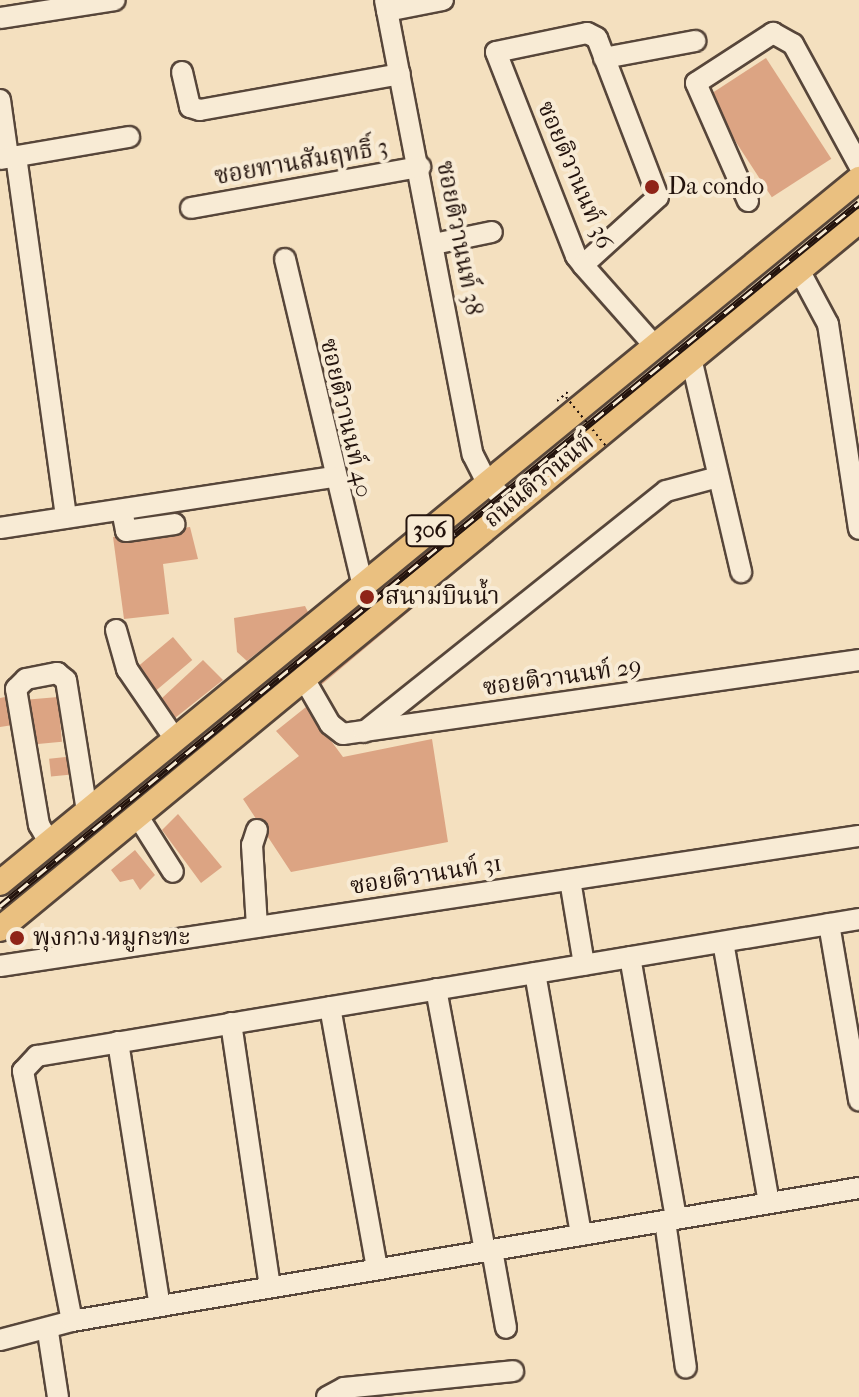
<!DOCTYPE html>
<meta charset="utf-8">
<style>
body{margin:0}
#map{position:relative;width:859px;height:1397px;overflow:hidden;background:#f4e0bf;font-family:"IM FELL French Canon","Noto Serif Thai",serif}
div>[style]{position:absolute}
.building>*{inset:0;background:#dca483;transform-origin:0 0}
.path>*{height:2px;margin-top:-1px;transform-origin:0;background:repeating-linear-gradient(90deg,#23130d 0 2px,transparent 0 6px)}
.roads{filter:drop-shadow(2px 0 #57463a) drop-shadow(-2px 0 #57463a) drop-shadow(0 2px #57463a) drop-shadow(0 -2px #57463a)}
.minor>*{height:20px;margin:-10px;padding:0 10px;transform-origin:10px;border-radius:10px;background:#f8ebd5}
.major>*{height:24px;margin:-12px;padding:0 12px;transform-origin:12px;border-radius:12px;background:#eac080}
.rail>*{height:7px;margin-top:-3.5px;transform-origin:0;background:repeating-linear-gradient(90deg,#f8ebd5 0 12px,#23130d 0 24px);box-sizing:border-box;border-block:2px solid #23130d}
.path-bridge>*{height:2px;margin-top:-1px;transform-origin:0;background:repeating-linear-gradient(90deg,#23130d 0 2px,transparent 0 6px)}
.dots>*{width:22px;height:22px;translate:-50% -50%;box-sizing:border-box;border:4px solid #f8ebd5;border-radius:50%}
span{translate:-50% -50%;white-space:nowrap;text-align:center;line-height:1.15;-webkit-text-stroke:8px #f8ebd5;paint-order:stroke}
.shield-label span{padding:2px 6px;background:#f8ebd5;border:2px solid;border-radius:6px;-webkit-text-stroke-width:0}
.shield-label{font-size:22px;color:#23130d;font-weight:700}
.street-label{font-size:24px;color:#23130d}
.poi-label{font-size:24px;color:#23130d}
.left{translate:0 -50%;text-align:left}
</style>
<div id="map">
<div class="building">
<div style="left:766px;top:58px;width:120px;height:71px;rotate:57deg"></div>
<div style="left:438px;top:510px;width:59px;height:202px;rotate:50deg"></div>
<div style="clip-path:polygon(190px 527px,198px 559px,163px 564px,169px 614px,124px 619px,113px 537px)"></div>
<div style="clip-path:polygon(305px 606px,308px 612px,247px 661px,237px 652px,234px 618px)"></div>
<div style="left:173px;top:637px;width:30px;height:52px;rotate:50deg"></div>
<div style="clip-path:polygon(203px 660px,223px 680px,175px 718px,161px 699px)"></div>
<div style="clip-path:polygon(10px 696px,13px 725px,0 727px,0 698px)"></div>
<div style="left:58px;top:697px;width:45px;height:35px;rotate:85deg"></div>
<div style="clip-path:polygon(306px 707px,343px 757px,432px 739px,448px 842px,291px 872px,243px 799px,299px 756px,276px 731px)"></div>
<div style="left:75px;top:756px;width:18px;height:26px;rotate:84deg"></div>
<div style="clip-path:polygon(178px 814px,222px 867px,201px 883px,162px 830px)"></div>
<div style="clip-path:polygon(135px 850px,155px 875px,140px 890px,133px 879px,120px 882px,111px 870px)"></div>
</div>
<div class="path">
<div style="left:557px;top:401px;width:16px;rotate:-40deg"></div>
</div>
<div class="roads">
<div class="minor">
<div style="left:385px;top:0;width:463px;rotate:79.1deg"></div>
<div style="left:473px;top:455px;width:33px;rotate:63deg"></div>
<div style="left:488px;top:484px;width:31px;rotate:42deg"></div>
<div style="left:387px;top:11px;width:57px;rotate:-11.1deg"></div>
<div style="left:0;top:18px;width:116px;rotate:-8.9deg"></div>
<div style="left:604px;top:58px;width:93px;rotate:-10.6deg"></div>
<div style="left:182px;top:72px;width:36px;rotate:77deg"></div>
<div style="left:190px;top:107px;width:10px;rotate:17deg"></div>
<div style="left:200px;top:110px;width:203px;rotate:-10.2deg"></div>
<div style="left:0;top:100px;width:58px;rotate:82deg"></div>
<div style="left:16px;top:156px;width:365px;rotate:82.1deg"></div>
<div style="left:0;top:159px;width:131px;rotate:-9.7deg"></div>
<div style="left:748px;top:201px;width:129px;rotate:-113.8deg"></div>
<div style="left:696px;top:83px;width:92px;rotate:-33deg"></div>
<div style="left:773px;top:33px;width:23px;rotate:29deg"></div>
<div style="left:793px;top:44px;width:138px;rotate:61.4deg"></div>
<div style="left:191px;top:208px;width:233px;rotate:-10.2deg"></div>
<div style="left:434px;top:244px;width:59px;rotate:-11.7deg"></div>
<div style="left:285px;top:259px;width:336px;rotate:76.6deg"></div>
<div style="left:583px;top:265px;width:101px;rotate:-42.2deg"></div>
<div style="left:658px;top:197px;width:170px;rotate:-111deg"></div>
<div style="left:597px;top:38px;width:11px;rotate:-153deg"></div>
<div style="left:587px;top:33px;width:93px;rotate:168.2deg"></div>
<div style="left:496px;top:52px;width:219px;rotate:68.6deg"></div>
<div style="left:576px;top:256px;width:11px;rotate:52deg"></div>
<div style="left:583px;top:265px;width:106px;rotate:48.5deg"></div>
<div style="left:799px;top:270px;width:61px;rotate:61.8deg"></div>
<div style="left:828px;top:324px;width:207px;rotate:81.4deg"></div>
<div style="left:691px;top:358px;width:220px;rotate:76.8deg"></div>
<div style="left:122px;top:510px;width:21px;rotate:79deg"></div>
<div style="left:126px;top:531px;width:49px;rotate:-8.1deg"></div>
<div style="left:0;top:528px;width:336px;rotate:-8.7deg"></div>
<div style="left:116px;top:630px;width:41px;rotate:74.2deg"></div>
<div style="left:127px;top:669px;width:85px;rotate:55.6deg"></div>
<div style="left:303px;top:677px;width:54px;rotate:60.1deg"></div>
<div style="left:330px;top:724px;width:16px;rotate:38deg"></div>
<div style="left:343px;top:734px;width:521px;rotate:-8.16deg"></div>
<div style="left:364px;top:732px;width:386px;rotate:-38.6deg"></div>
<div style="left:666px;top:491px;width:54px;rotate:-15.1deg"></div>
<div style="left:137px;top:815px;width:67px;rotate:57.7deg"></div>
<div style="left:257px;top:830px;width:16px;rotate:108deg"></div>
<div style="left:252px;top:845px;width:82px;rotate:86.5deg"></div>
<div style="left:49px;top:842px;width:20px;rotate:-120deg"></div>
<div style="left:39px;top:825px;width:138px;rotate:-99.6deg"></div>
<div style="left:16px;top:689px;width:14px;rotate:-45deg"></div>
<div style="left:26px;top:679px;width:32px;rotate:-11deg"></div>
<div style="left:57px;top:673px;width:11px;rotate:38deg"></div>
<div style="left:66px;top:680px;width:133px;rotate:80.9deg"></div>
<div style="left:570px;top:880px;width:86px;rotate:80.6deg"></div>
<div style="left:829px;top:924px;width:179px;rotate:80.3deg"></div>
<div style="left:723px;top:942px;width:265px;rotate:80deg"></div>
<div style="left:630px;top:957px;width:266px;rotate:80deg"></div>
<div style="left:0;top:966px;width:869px;rotate:-8.61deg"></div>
<div style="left:535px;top:973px;width:266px;rotate:80deg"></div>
<div style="left:436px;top:989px;width:267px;rotate:79.4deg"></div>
<div style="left:330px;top:1007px;width:266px;rotate:79.8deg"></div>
<div style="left:231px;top:1023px;width:267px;rotate:81.6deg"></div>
<div style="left:118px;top:1042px;width:267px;rotate:81deg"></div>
<div style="left:665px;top:1221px;width:148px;rotate:81.9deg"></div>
<div style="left:492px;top:1250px;width:79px;rotate:79.8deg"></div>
<div style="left:72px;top:1321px;width:255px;rotate:-101.1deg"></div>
<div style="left:23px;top:1071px;width:21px;rotate:-47deg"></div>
<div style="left:37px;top:1056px;width:833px;rotate:-9.46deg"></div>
<div style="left:48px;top:1332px;width:66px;rotate:81.3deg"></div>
<div style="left:0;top:1340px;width:74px;rotate:-14.8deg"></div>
<div style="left:72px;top:1321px;width:798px;rotate:-9.59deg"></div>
<div style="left:327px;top:1397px;width:19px;rotate:-28deg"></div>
<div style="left:344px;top:1388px;width:170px;rotate:-5.7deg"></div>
</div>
<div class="major">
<div style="left:0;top:883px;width:1111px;rotate:-39.34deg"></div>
<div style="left:0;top:929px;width:1113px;rotate:-39.5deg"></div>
</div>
</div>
<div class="rail">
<div style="left:0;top:906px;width:1110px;rotate:-39.3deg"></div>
</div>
<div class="path-bridge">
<div style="left:566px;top:397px;width:63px;rotate:50.8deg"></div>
</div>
<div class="dots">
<div style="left:652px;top:187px;background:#8f2418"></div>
<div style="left:367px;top:597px;background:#8f2418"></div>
<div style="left:17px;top:938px;background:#8f2418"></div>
</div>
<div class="shield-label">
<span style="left:430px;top:531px">306</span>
</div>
<div class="street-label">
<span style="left:301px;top:162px;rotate:-10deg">ซอยทานสัมฤทธิ์ 3</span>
<span style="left:575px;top:175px;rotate:67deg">ซอยติวานนท์ 36</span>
<span style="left:459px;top:238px;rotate:79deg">ซอยติวานนท์ 38</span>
<span style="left:346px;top:418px;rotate:77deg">ซอยติวานนท์ 40</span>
<span style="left:539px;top:481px;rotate:-39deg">ถนนติวานนท์</span>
<span style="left:562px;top:677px;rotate:-8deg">ซอยติวานนท์ 29</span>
<span style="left:426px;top:875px;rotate:-9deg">ซอยติวานนท์ 31</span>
</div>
<div class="poi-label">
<span class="left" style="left:668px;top:187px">Da condo</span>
<span class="left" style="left:385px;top:597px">สนามบินน้ำ</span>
<span class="left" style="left:33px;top:938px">พุงกาง หมูกะทะ</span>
</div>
</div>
